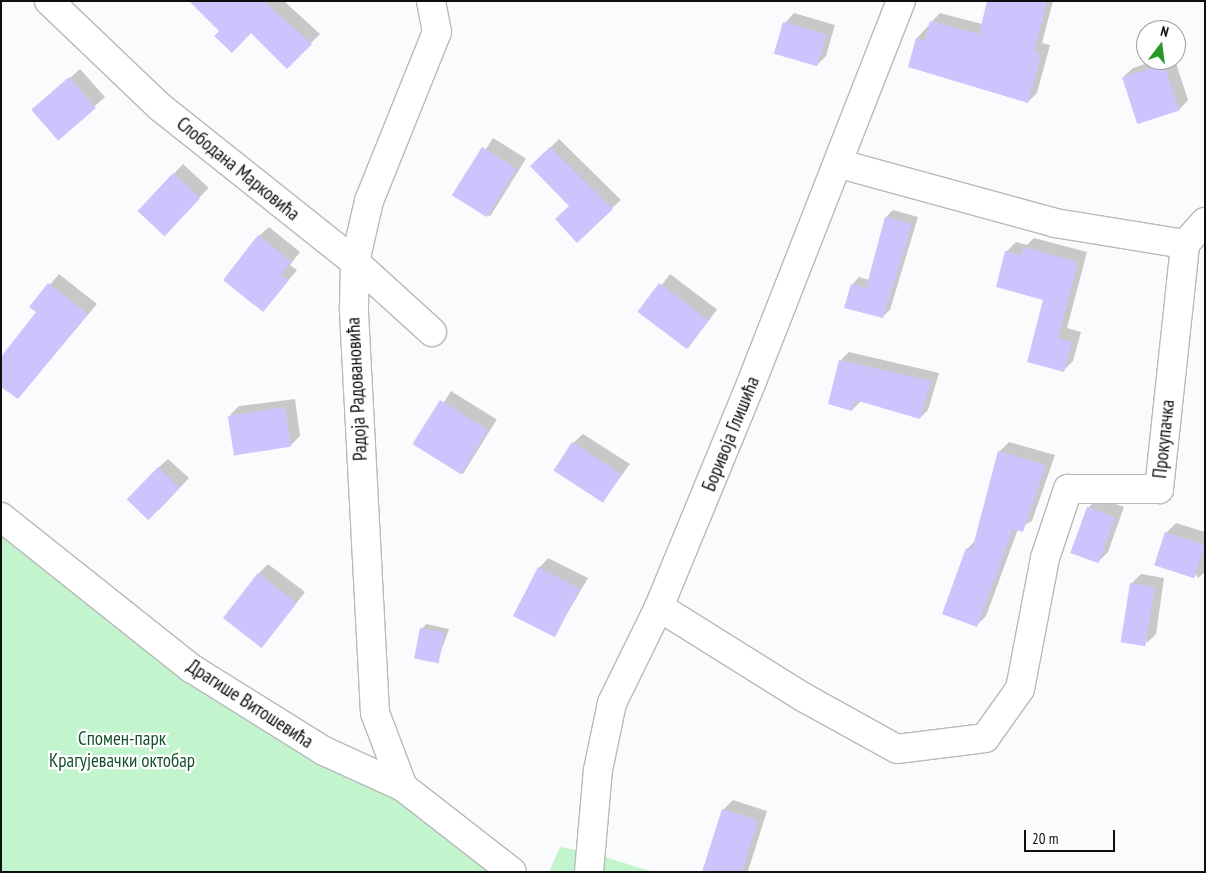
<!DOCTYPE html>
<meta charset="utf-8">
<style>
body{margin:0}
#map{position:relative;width:1206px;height:873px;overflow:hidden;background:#fafbfc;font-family:"PT Sans Narrow",sans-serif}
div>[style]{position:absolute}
.green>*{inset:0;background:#c2f5ce}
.shadow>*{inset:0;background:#0003;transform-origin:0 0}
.building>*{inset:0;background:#cec3fd;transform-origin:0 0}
.roads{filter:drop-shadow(1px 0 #b9b9bb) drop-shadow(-1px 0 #b9b9bb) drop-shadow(0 1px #b9b9bb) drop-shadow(0 -1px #b9b9bb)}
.street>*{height:28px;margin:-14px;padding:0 14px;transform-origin:14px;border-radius:14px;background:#fff}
span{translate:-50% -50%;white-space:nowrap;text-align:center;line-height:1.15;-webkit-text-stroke:4.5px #fff;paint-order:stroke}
.street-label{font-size:19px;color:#0f0f10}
.park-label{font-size:19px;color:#14522c}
.frame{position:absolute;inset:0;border:2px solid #0f0f10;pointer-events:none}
.north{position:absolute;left:1136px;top:20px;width:50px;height:50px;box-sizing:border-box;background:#fff;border:1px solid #9f9f9f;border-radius:50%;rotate:15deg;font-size:14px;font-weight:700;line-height:20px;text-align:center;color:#0f0f10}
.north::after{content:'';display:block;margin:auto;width:18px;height:22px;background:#269929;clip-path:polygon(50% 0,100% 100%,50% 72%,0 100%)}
.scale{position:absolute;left:1024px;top:830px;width:91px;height:22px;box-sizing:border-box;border:2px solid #0f0f10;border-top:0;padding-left:6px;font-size:15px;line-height:18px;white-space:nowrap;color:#0f0f10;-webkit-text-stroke:4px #fff;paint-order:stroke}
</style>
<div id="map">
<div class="green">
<div style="clip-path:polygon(1px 502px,168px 635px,525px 872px,1px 872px)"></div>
<div style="clip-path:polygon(560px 847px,595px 854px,653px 872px,549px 872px)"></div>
</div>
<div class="shadow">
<div style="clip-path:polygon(190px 1px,284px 1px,320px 34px,287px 67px,251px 31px,221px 31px)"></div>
<div style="clip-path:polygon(989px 1px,1053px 1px,1042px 43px,1050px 45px,1037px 93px,1028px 102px,910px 66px,917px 38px,940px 13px,982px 24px)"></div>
<div style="clip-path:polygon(794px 13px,835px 25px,826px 56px,817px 65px,785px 23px)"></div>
<div style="clip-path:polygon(1157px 60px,1175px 60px,1188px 100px,1179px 110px,1123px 77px,1133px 68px)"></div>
<div style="clip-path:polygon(80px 69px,105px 97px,58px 139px,43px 102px)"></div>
<div style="left:493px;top:138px;width:39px;height:68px;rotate:32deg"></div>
<div style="clip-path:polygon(559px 139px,621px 200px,612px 208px,570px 206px,532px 166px)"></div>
<div style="left:183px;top:164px;width:35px;height:64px;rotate:43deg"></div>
<div style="clip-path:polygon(893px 210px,918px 217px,890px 310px,882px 317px,852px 285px,859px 277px,869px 280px,886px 217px)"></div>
<div style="clip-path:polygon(269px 227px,300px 252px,290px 265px,297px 270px,263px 311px,259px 236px)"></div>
<div style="clip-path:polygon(1034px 238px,1087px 252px,1067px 328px,1081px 332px,1073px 361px,1063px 371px,1045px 299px,1006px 252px,1016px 242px,1027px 245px)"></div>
<div style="clip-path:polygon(59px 274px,97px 304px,18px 398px,38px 312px,31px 307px)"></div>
<div style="left:670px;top:274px;width:59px;height:48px;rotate:37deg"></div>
<div style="clip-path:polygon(849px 352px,939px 373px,928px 410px,920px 418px,861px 401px,852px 410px,841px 360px)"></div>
<div style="left:451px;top:391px;width:54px;height:64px;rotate:32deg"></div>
<div style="clip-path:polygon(295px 399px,300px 436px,290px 446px,230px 415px,239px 406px)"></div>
<div style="clip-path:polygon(583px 434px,630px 464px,603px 501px,573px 443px)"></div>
<div style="clip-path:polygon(1009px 442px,1055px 455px,1032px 521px,1018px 529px,986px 616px,977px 625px,967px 549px,976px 540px,999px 452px)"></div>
<div style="clip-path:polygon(168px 459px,189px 478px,159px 510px,158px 468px)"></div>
<div style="clip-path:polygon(1098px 498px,1124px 507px,1108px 552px,1098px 562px,1088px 508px)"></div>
<div style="clip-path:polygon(1176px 523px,1205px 532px,1205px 572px,1198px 578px,1166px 533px)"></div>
<div style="clip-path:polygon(548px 558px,588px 578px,554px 636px,539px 568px)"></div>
<div style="clip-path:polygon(268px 564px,305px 592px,263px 646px,258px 574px)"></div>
<div style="clip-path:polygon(1141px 574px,1164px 578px,1156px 634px,1147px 643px,1131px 584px)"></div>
<div style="clip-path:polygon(426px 624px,449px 629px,437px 662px,422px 629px)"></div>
<div style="clip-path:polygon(733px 800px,767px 811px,748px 871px,711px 872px,723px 810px)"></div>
</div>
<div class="building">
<div style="clip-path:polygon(189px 1px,263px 1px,312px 44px,287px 69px,251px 33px,232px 53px,214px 36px,219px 31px)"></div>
<div style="clip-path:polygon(987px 1px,1047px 1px,1034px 52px,1041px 54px,1028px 103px,908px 67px,916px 38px,925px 40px,930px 21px,979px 34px)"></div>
<div style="left:783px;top:22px;width:45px;height:33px;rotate:16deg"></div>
<div style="left:1164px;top:64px;width:49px;height:44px;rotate:72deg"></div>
<div style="left:69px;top:77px;width:41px;height:50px;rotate:49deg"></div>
<div style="left:482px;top:147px;width:41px;height:57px;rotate:32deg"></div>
<div style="clip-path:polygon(550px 147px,613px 209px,577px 243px,555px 219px,569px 206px,530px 166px)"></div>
<div style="left:173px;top:173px;width:37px;height:52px;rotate:43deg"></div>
<div style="clip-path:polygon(885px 217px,912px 224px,883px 318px,844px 308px,851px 284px,866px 288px)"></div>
<div style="clip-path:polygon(258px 235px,291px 262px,281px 275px,289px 280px,263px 312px,223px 280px)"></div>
<div style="clip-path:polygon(1023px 247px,1078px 262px,1058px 338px,1072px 342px,1064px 372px,1027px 362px,1043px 300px,996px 287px,1005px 251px,1021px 255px)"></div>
<div style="clip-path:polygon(48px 283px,88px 314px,18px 399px,1px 387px,1px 357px,36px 312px,29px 307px)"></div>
<div style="left:659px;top:283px;width:62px;height:36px;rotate:37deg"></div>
<div style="clip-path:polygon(839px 360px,931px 381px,920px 419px,855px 400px,852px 411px,828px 404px)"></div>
<div style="left:440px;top:400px;width:57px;height:52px;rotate:32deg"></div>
<div style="left:285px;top:407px;width:40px;height:58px;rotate:81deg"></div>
<div style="left:572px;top:442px;width:59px;height:34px;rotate:33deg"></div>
<div style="clip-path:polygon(998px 451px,1046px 465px,1023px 532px,1013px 529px,977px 627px,942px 614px,966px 548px,972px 550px)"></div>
<div style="left:158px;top:467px;width:30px;height:45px;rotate:44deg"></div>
<div style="left:1087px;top:507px;width:30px;height:49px;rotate:20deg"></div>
<div style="left:1165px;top:532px;width:42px;height:35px;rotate:18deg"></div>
<div style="left:538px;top:567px;width:47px;height:55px;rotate:27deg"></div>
<div style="left:258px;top:573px;width:49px;height:57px;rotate:38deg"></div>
<div style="left:1130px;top:583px;width:25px;height:60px;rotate:9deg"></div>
<div style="left:420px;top:628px;width:25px;height:31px;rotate:11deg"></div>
<div style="clip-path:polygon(722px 809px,758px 820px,742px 872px,702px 872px)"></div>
</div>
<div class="roads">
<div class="street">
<div style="left:49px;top:1px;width:153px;rotate:43.7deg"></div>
<div style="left:160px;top:107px;width:249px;rotate:38.5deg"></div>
<div style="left:355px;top:262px;width:104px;rotate:42.3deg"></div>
<div style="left:840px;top:164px;width:223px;rotate:15.3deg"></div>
<div style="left:1055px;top:223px;width:132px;rotate:9.2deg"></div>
<div style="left:1185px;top:244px;width:30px;rotate:-48deg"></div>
<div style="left:1px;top:517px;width:243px;rotate:38.5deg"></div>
<div style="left:191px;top:668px;width:157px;rotate:32deg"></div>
<div style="left:324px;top:751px;width:87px;rotate:24.5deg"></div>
<div style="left:403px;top:787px;width:138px;rotate:37.9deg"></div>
<div style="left:659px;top:607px;width:170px;rotate:32deg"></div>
<div style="left:803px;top:697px;width:107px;rotate:29deg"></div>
<div style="left:897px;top:749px;width:89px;rotate:-7.1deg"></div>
<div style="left:985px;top:738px;width:60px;rotate:-54.5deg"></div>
<div style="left:1020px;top:689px;width:133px;rotate:-79.2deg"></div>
<div style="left:1045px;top:558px;width:73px;rotate:-71.6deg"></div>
<div style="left:1068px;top:489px;width:91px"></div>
<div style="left:1159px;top:489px;width:246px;rotate:-83.9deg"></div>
<div style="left:403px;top:787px;width:79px;rotate:-110.7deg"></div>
<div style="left:375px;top:713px;width:407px;rotate:-93deg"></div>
<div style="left:354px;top:307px;width:45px;rotate:-88.7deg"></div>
<div style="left:355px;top:262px;width:63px;rotate:-77.1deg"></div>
<div style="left:369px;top:201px;width:182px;rotate:-68.1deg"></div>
<div style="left:437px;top:32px;width:32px;rotate:-101deg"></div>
<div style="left:589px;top:872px;width:102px;rotate:-85deg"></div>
<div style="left:598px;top:770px;width:68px;rotate:-78.2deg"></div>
<div style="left:612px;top:703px;width:107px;rotate:-63.9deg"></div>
<div style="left:659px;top:607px;width:244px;rotate:-67.6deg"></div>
<div style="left:752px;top:381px;width:408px;rotate:-68.6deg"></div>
</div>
</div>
<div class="street-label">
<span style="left:238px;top:169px;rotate:39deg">Слободана Марковића</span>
<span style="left:357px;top:389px;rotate:-93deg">Радоја Радовановића</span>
<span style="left:731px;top:434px;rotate:-68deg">Боривоја Глишића</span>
<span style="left:1164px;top:439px;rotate:-84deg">Прокупачка</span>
<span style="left:250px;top:704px;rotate:33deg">Драгише Витошевића</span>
</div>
<div class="park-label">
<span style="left:122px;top:750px">Спомен-парк<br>Крагујевачки октобар</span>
</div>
<div class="frame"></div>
<div class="north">N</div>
<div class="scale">20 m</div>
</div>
